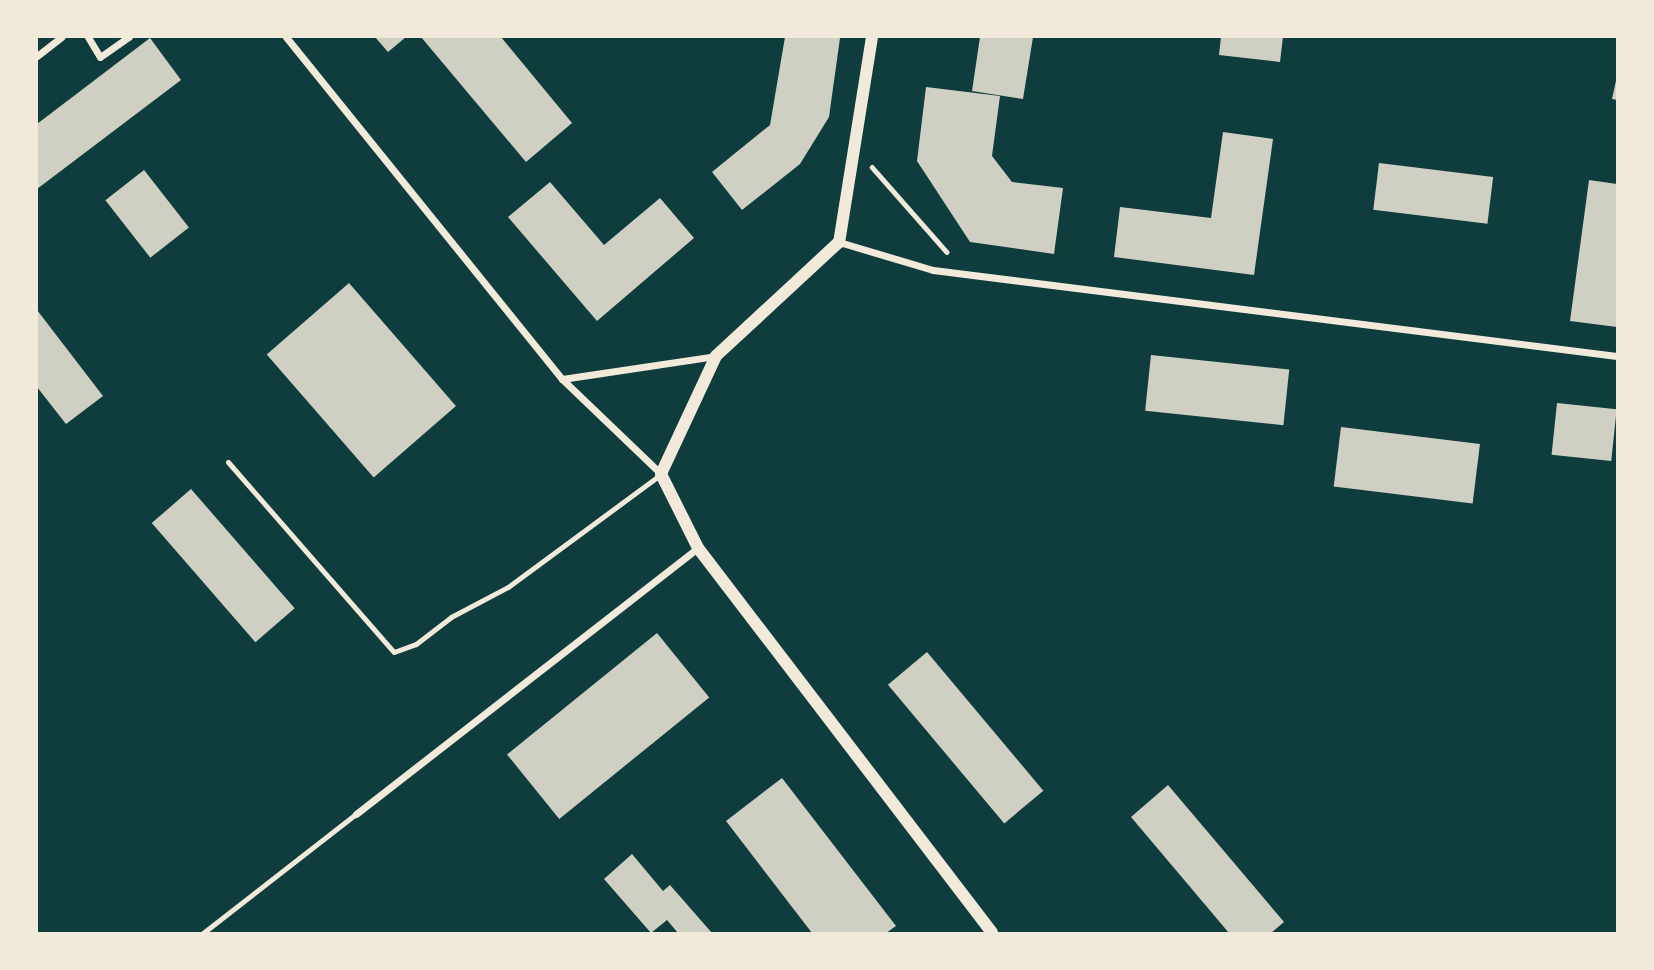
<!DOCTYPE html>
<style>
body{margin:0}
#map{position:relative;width:1654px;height:970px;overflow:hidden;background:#0f3d3e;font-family:Barlow,sans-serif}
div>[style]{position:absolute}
.building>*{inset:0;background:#cfcfc3;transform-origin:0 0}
.path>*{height:4.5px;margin:-2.25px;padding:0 2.25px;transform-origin:2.25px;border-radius:2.25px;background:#f1e9da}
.service>*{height:5px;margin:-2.5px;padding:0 2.5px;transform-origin:2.5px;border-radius:2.5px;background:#f1e9da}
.minor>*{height:7px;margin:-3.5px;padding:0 3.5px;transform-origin:3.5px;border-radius:3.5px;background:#f1e9da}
.tertiary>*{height:12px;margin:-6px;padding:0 6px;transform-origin:6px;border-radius:6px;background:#f1e9da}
span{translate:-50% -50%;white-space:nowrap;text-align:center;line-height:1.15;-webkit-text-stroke:5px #f1e9da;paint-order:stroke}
.frame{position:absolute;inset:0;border:38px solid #f1e9da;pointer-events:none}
</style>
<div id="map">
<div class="building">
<div style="clip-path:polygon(375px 37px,406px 37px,388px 52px)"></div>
<div style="clip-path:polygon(421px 37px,501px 37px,572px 123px,526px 162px)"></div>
<div style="clip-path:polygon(785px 37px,840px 38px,829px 117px,800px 164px,742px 210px,712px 172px,770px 125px)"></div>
<div style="clip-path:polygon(980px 37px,1033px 37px,1023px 99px,972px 91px)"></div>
<div style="clip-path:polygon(1221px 37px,1283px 37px,1280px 62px,1219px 55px)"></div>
<div style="clip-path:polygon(150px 38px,181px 80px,37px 189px,37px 124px)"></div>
<div style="clip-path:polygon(1617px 76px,1617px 100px,1612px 99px)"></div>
<div style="clip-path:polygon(926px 87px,1000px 96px,992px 156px,1012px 182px,1063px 188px,1054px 254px,970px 242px,917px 161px)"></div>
<div style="clip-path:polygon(1223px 132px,1273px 139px,1254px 275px,1114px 257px,1120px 207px,1211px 218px)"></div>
<div style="left:1379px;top:163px;width:115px;height:47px;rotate:7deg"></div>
<div style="left:144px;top:170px;width:73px;height:49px;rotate:52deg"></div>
<div style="clip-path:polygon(1589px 180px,1617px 184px,1617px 327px,1570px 321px)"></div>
<div style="clip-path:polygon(550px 182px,604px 245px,660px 198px,694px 238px,597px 321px,508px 217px)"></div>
<div style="left:349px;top:283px;width:163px;height:109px;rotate:49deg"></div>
<div style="clip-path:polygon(37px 310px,103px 396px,66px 424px,37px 387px)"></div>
<div style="left:1151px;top:355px;width:139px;height:56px;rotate:6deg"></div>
<div style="left:1557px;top:403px;width:60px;height:52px;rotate:6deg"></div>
<div style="left:1341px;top:427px;width:140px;height:60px;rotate:7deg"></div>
<div style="left:191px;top:489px;width:158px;height:52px;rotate:49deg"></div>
<div style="left:657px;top:633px;width:83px;height:193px;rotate:51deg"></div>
<div style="left:927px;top:652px;width:181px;height:51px;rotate:50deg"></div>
<div style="clip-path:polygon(782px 778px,896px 926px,886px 933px,812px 933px,726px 821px)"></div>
<div style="clip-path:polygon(1168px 785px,1284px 922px,1271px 933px,1229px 933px,1131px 817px)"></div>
<div style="clip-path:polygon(632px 854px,663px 891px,670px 885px,712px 933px,678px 933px,667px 920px,651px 933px,604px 879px)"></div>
</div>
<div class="path">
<div style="left:872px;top:167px;width:113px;rotate:48.6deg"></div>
</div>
<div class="service">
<div style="left:228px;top:462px;width:252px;rotate:48.9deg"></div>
<div style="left:394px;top:652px;width:23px;rotate:-20deg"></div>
<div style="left:416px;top:644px;width:44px;rotate:-37.6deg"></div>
<div style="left:451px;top:617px;width:64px;rotate:-27.8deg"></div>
<div style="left:508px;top:587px;width:190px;rotate:-36.4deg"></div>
<div style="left:203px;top:933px;width:194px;rotate:-37.9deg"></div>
</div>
<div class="minor">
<div style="left:88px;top:37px;width:23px;rotate:59deg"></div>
<div style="left:100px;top:57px;width:35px;rotate:-35deg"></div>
<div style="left:286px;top:37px;width:439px;rotate:51.1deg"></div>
<div style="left:562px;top:379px;width:137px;rotate:43.8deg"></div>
<div style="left:37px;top:56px;width:31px;rotate:-38deg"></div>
<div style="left:839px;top:242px;width:98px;rotate:16.6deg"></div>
<div style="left:933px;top:270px;width:689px;rotate:7.17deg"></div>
<div style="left:562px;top:379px;width:155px;rotate:-8.5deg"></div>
<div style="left:356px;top:814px;width:433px;rotate:-37.9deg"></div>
</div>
<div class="tertiary">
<div style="left:872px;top:37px;width:208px;rotate:99.1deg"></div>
<div style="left:839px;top:242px;width:168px;rotate:137.2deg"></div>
<div style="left:716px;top:356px;width:130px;rotate:115deg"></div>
<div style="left:661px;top:474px;width:83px;rotate:63.4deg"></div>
<div style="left:698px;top:548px;width:484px;rotate:52.6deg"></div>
</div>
<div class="frame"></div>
</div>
